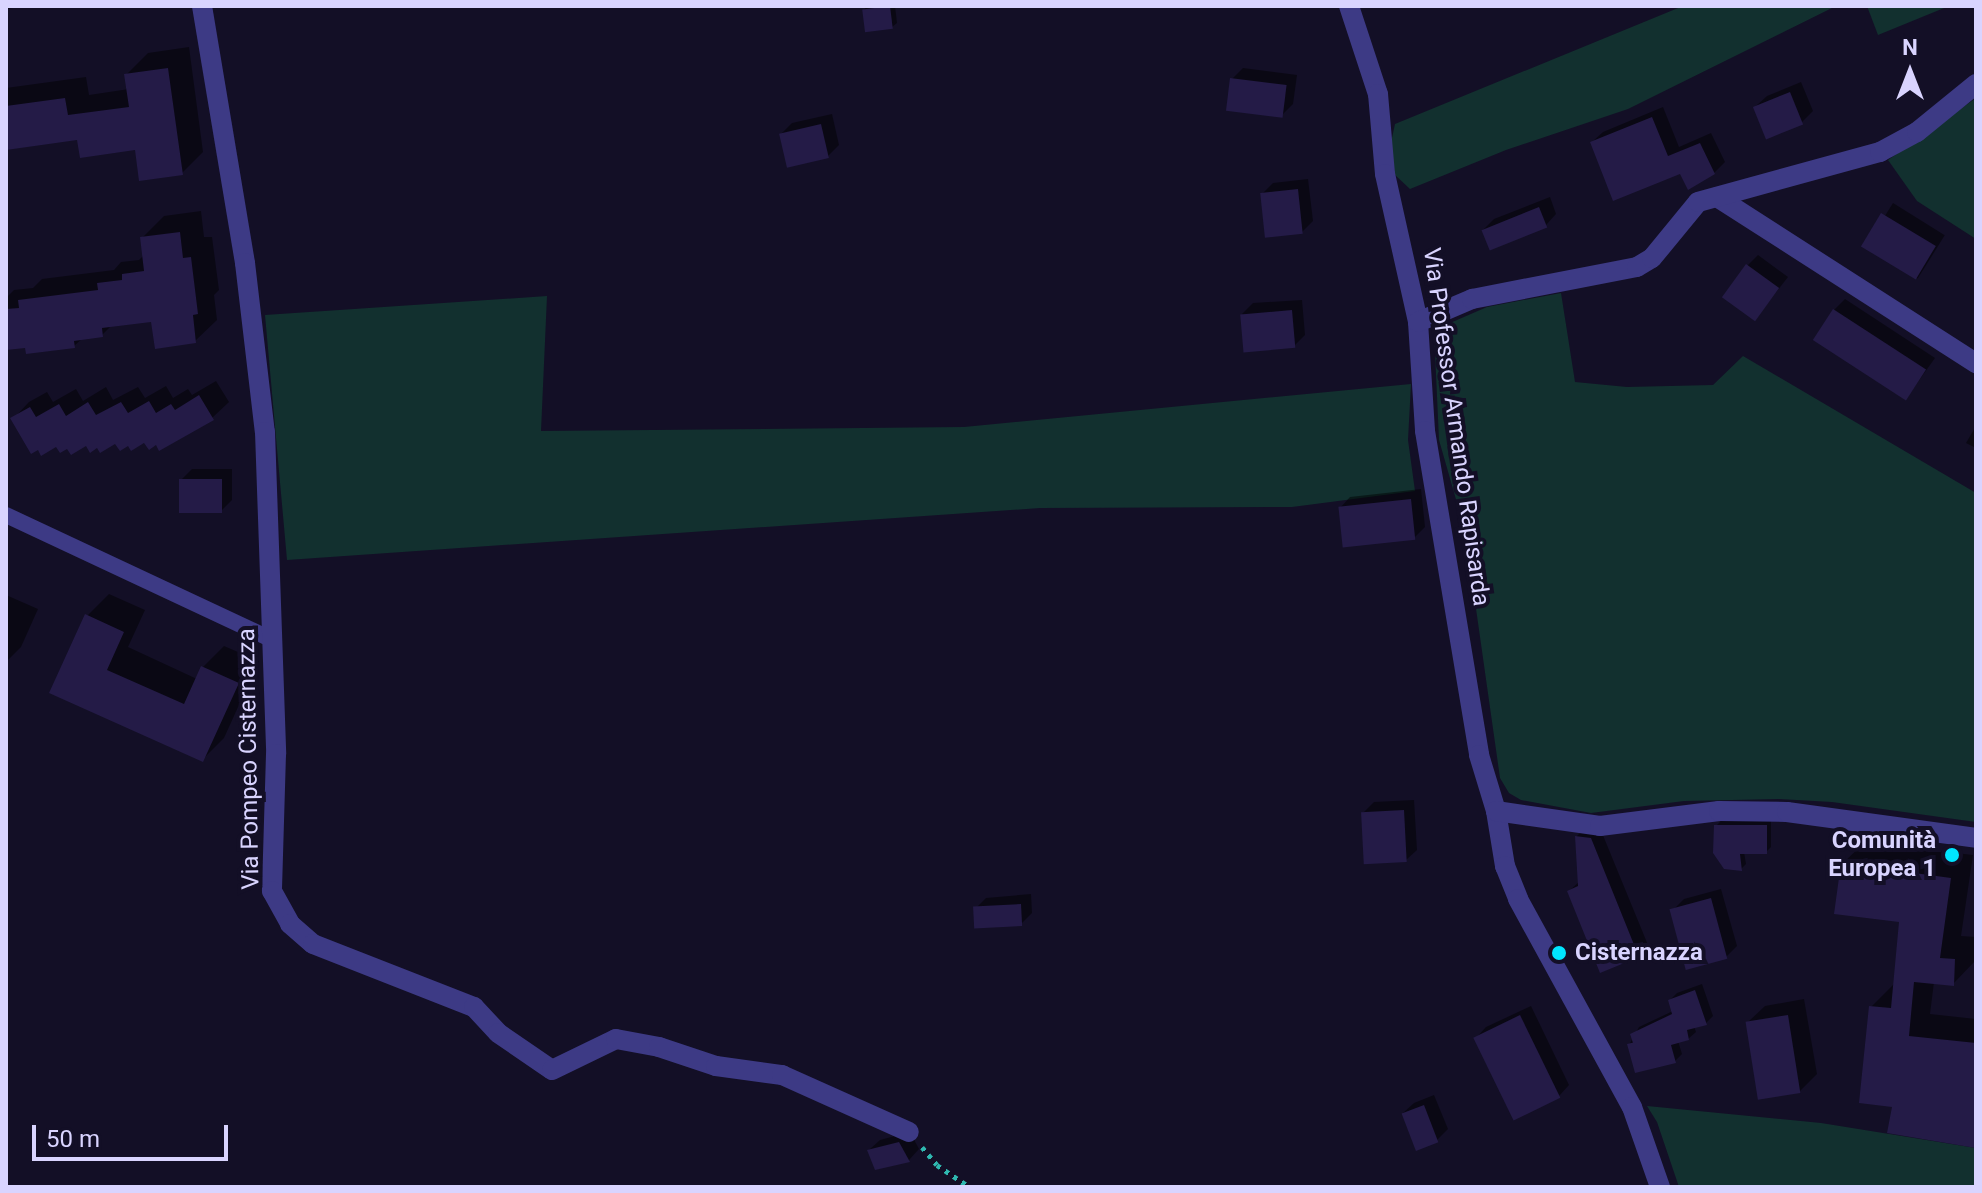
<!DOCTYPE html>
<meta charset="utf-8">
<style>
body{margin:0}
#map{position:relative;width:1982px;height:1193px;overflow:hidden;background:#130f26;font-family:Roboto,sans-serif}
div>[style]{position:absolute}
.green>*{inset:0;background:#12302f}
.shadow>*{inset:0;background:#0007;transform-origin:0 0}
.building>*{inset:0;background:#241b47;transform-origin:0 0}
.path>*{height:5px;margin-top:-2.5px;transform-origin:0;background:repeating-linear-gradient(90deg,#2fb8b0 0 4px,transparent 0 10px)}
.lane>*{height:16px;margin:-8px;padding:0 8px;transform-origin:8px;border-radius:8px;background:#3d3a85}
.street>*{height:20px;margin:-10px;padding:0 10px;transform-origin:10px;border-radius:10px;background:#3d3a85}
.dots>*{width:22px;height:22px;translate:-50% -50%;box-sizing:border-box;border:4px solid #130f26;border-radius:50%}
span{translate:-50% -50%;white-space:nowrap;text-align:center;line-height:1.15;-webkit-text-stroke:8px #130f26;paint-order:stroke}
.street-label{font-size:24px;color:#d9d4ff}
.poi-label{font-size:24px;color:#d9d4ff;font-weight:700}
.right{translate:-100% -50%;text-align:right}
.left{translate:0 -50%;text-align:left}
.frame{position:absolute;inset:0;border:8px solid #d9d4ff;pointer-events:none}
.north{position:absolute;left:1870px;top:32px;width:80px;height:80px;-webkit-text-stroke:6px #130f26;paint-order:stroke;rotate:0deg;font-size:22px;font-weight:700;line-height:32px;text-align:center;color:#d9d4ff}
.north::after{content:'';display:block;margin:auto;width:28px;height:36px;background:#d9d4ff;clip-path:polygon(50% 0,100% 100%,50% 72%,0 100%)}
.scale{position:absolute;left:32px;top:1125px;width:196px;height:36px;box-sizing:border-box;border:4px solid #d9d4ff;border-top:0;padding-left:10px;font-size:24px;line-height:28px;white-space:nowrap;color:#d9d4ff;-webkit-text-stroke:6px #130f26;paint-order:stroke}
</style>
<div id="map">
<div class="green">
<div style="clip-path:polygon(1683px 6px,1836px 6px,1628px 109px,1506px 150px,1410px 189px,1394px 174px,1390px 147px,1395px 124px)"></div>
<div style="clip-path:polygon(1867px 6px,1949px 6px,1878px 35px)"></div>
<div style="clip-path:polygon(1976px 98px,1976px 239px,1917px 201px,1888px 160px)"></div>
<div style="clip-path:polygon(1561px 293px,1575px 382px,1627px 387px,1713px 385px,1743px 356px,1976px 493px,1976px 822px,1832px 802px,1779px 799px,1684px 801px,1591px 813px,1521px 800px,1509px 793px,1500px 778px,1465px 531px,1439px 440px,1434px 330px,1487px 307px)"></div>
<div style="clip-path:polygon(547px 296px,541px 431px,964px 427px,1411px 384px,1408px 440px,1415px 491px,1292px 507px,1040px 508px,287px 560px,265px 315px)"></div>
<div style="clip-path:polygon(1647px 1106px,1821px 1123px,1976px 1148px,1976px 1187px,1679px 1187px,1657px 1122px)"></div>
</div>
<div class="shadow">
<div style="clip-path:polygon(6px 6px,26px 6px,6px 9px)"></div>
<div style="clip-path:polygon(867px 6px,895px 6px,897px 23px,892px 27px,864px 10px)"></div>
<div style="clip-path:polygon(189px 47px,203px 152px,182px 173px,137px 148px,79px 137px,6px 148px,6px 88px,86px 77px,89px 95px,129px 89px,127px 74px,148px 53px)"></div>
<div style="clip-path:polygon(1243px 68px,1297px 75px,1293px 104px,1282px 115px,1232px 79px)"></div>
<div style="clip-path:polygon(1801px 82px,1813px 111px,1802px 122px,1756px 106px,1767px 96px)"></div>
<div style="clip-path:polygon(1663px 107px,1679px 147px,1711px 133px,1725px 162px,1714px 173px,1681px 171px,1592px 142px,1603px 132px)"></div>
<div style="clip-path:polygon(832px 114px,839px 145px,828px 156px,781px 134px,792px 123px)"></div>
<div style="clip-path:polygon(1308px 179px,1313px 221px,1302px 232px,1262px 194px,1273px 183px)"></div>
<div style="clip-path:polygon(1550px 197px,1556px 214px,1546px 225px,1483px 230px,1494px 219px)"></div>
<div style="left:1893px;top:203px;width:61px;height:51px;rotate:32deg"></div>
<div style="clip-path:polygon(201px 211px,204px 237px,212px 237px,219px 290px,214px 295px,217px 320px,195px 341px,153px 319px,113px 324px,102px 335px,83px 338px,74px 346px,6px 348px,6px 298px,14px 290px,33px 288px,42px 279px,114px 270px,121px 262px,139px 260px,144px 255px,142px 238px,164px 216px)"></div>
<div style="clip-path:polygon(1758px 255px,1788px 277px,1755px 319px,1748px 265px)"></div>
<div style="clip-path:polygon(1845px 299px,1935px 358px,1905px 400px,1834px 310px)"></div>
<div style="clip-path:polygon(1302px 300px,1305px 335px,1294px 346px,1242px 314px,1253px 303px)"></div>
<div style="clip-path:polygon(216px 381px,229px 402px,212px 418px,157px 443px,57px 444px,13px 419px,29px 402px,47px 392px,53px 402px,76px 389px,83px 401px,106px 387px,113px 400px,138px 387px,145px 398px,166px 386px,173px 398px,188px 389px,192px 395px)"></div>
<div style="clip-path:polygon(1976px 426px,1976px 448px,1966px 443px)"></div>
<div style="clip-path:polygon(192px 469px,232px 469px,232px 500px,221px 511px,181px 480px)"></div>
<div style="clip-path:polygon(1421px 489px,1425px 527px,1414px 538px,1340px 508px,1350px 497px)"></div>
<div style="clip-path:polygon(109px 594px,145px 610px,128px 647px,197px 679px,202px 668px,224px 646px,259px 661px,224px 738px,202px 760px,52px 692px,87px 616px)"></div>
<div style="clip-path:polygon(6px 595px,38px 609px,21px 647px,6px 662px)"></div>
<div style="clip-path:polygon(1414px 800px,1417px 850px,1406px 860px,1363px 813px,1374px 802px)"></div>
<div style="clip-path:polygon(1721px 821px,1771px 821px,1771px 847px,1766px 852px,1744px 852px,1746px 864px,1741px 869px,1716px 826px)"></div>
<div style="clip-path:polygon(1587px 826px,1600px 828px,1648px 945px,1638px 955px,1569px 891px,1580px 881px,1577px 836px)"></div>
<div style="clip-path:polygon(1865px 842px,1973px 855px,1961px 936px,1976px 937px,1975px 961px,1953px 984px,1934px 982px,1930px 1014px,1976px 1019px,1976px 1146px,1894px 1105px,1871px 1007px,1894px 984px,1902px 920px,1842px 864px)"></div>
<div style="clip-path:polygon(1721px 889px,1737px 946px,1726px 957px,1673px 910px,1684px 899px)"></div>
<div style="clip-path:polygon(1031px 894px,1032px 913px,1021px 924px,975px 909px,986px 898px)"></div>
<div style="clip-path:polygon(1702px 984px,1713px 1016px,1706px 1023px,1694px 1026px,1696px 1032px,1688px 1039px,1678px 1041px,1682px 1054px,1675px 1061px,1629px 1045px,1639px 1027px,1673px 1011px,1670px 1000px,1677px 993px)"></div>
<div style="clip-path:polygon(1804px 999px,1817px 1074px,1800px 1091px,1748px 1022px,1765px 1006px)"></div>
<div style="clip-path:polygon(1531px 1006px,1569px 1085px,1559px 1096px,1476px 1038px,1486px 1027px)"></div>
<div style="clip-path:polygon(1434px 1095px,1448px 1129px,1437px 1140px,1403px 1113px,1414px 1103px)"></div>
<div style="clip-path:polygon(910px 1132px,919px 1149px,909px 1160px,876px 1168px,869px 1150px,880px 1140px)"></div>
</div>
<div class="building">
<div style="left:890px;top:6px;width:23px;height:28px;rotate:83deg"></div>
<div style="clip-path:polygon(168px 68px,183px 175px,139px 181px,135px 150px,80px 158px,77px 140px,6px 150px,6px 106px,65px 98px,68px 115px,129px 107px,124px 74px)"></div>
<div style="left:1230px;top:78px;width:57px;height:33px;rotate:7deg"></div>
<div style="left:1790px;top:92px;width:35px;height:40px;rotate:68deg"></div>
<div style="clip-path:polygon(1652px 117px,1668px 156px,1700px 143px,1715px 174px,1688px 190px,1680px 174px,1613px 201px,1590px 142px)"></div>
<div style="left:821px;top:124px;width:35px;height:43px;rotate:77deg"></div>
<div style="left:1298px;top:189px;width:45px;height:38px;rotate:84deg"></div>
<div style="left:1539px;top:207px;width:22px;height:62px;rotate:68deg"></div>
<div style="left:1881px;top:213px;width:64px;height:39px;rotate:31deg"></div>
<div style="clip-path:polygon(180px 232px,183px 258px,191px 257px,198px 314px,193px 315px,196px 343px,155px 349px,151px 322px,102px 328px,103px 337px,74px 341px,75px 348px,26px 354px,25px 348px,6px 350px,6px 309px,19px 308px,18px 300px,98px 290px,97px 283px,122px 280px,122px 274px,144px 271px,140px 237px)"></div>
<div style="left:1746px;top:264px;width:41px;height:41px;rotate:36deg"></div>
<div style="left:1833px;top:309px;width:111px;height:37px;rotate:33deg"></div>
<div style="left:1292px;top:310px;width:38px;height:52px;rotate:85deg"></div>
<div style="clip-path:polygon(199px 395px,214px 420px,159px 451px,156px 445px,149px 450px,144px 443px,131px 451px,128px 446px,120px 451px,115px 444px,100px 453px,97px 448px,90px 453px,86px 446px,71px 455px,67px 449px,60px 453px,56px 447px,41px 456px,38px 450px,31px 454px,10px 418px,30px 407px,36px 417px,59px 404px,66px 416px,88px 402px,96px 415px,121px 402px,128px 413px,149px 401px,156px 413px,171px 404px,175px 410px)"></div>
<div style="left:179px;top:479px;width:43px;height:34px"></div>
<div style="left:1411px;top:499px;width:41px;height:73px;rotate:84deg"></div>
<div style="clip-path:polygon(85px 614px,124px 632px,107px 670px,184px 704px,201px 666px,239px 683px,203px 762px,49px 693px)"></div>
<div style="left:1404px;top:810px;width:52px;height:43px;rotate:87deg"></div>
<div style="clip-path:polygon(1714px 825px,1767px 825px,1767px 854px,1740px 854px,1742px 871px,1724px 869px,1713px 853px)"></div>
<div style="clip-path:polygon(1575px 836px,1591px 838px,1639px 957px,1600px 973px,1567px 891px,1578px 886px)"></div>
<div style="clip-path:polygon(1841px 863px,1951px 878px,1940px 958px,1955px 959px,1954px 986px,1914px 982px,1909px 1036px,1976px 1043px,1976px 1148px,1887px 1133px,1892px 1107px,1859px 1103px,1869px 1006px,1891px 1008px,1899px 922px,1834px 914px)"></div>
<div style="left:1711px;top:898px;width:63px;height:43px;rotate:75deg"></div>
<div style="left:1021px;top:904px;width:22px;height:48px;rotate:87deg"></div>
<div style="clip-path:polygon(1695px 990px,1707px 1025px,1687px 1030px,1689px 1040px,1671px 1045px,1676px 1063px,1635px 1073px,1627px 1044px,1657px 1037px,1633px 1043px,1630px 1034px,1672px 1014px,1668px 1000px)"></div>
<div style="left:1520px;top:1015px;width:92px;height:52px;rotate:64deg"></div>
<div style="left:1788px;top:1015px;width:79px;height:43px;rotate:81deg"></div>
<div style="left:1424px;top:1105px;width:40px;height:24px;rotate:69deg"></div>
<div style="clip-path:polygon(899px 1142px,910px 1162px,875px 1170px,867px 1150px)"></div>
</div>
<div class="path">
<div style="left:922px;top:1147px;width:23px;rotate:50deg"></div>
<div style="left:937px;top:1165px;width:40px;rotate:34deg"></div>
</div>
<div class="lane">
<div style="left:6px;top:515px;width:295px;rotate:25.1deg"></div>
</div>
<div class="street">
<div style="left:202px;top:6px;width:261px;rotate:80.5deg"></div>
<div style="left:245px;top:263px;width:170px;rotate:83.3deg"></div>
<div style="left:265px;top:432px;width:322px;rotate:88deg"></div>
<div style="left:276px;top:754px;width:137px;rotate:91.7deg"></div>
<div style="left:272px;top:891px;width:38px;rotate:61deg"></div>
<div style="left:290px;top:924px;width:30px;rotate:41deg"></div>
<div style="left:313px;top:944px;width:173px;rotate:21.4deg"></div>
<div style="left:474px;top:1007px;width:35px;rotate:47deg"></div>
<div style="left:498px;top:1033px;width:65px;rotate:34.4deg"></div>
<div style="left:552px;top:1070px;width:71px;rotate:-25.8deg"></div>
<div style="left:616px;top:1039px;width:44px;rotate:10.5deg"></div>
<div style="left:659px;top:1047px;width:60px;rotate:18.4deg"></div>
<div style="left:716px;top:1066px;width:67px;rotate:7.8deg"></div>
<div style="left:782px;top:1075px;width:139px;rotate:24.2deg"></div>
<div style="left:1349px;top:6px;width:93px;rotate:71.8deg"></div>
<div style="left:1378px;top:94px;width:80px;rotate:85deg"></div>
<div style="left:1385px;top:174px;width:152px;rotate:77.4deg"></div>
<div style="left:1418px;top:322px;width:109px;rotate:86.3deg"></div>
<div style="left:1425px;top:431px;width:328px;rotate:80.5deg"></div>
<div style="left:1479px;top:755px;width:59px;rotate:73.1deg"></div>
<div style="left:1496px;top:811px;width:56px;rotate:80.7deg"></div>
<div style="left:1505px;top:866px;width:35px;rotate:68deg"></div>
<div style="left:1518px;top:899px;width:237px;rotate:61.3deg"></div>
<div style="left:1632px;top:1107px;width:85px;rotate:70.7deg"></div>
<div style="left:1717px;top:197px;width:308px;rotate:32.7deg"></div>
<div style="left:1418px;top:322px;width:59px;rotate:-23.1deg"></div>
<div style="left:1472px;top:299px;width:168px;rotate:-11deg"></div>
<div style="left:1637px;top:267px;width:17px;rotate:-31deg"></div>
<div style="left:1652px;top:258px;width:72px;rotate:-50.6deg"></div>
<div style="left:1698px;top:202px;width:189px;rotate:-15.4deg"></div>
<div style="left:1880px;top:152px;width:42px;rotate:-28.4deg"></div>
<div style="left:1917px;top:132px;width:76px;rotate:-39.1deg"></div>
<div style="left:1496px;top:811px;width:105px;rotate:8.2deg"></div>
<div style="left:1600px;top:826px;width:120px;rotate:-7.2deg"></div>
<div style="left:1719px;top:811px;width:68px;rotate:0.8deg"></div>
<div style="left:1787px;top:812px;width:191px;rotate:7.8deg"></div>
</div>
<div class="dots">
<div style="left:1952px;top:855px;background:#00e5ff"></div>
<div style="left:1559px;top:953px;background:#00e5ff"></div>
</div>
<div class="street-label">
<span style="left:1456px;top:427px;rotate:82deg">Via Professor Armando Rapisarda</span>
<span style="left:249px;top:759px;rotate:-91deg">Via Pompeo Cisternazza</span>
</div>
<div class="poi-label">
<span class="right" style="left:1936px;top:855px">Comunità<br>Europea 1</span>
<span class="left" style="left:1575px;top:953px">Cisternazza</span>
</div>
<div class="frame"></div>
<div class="north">N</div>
<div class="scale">50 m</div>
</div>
